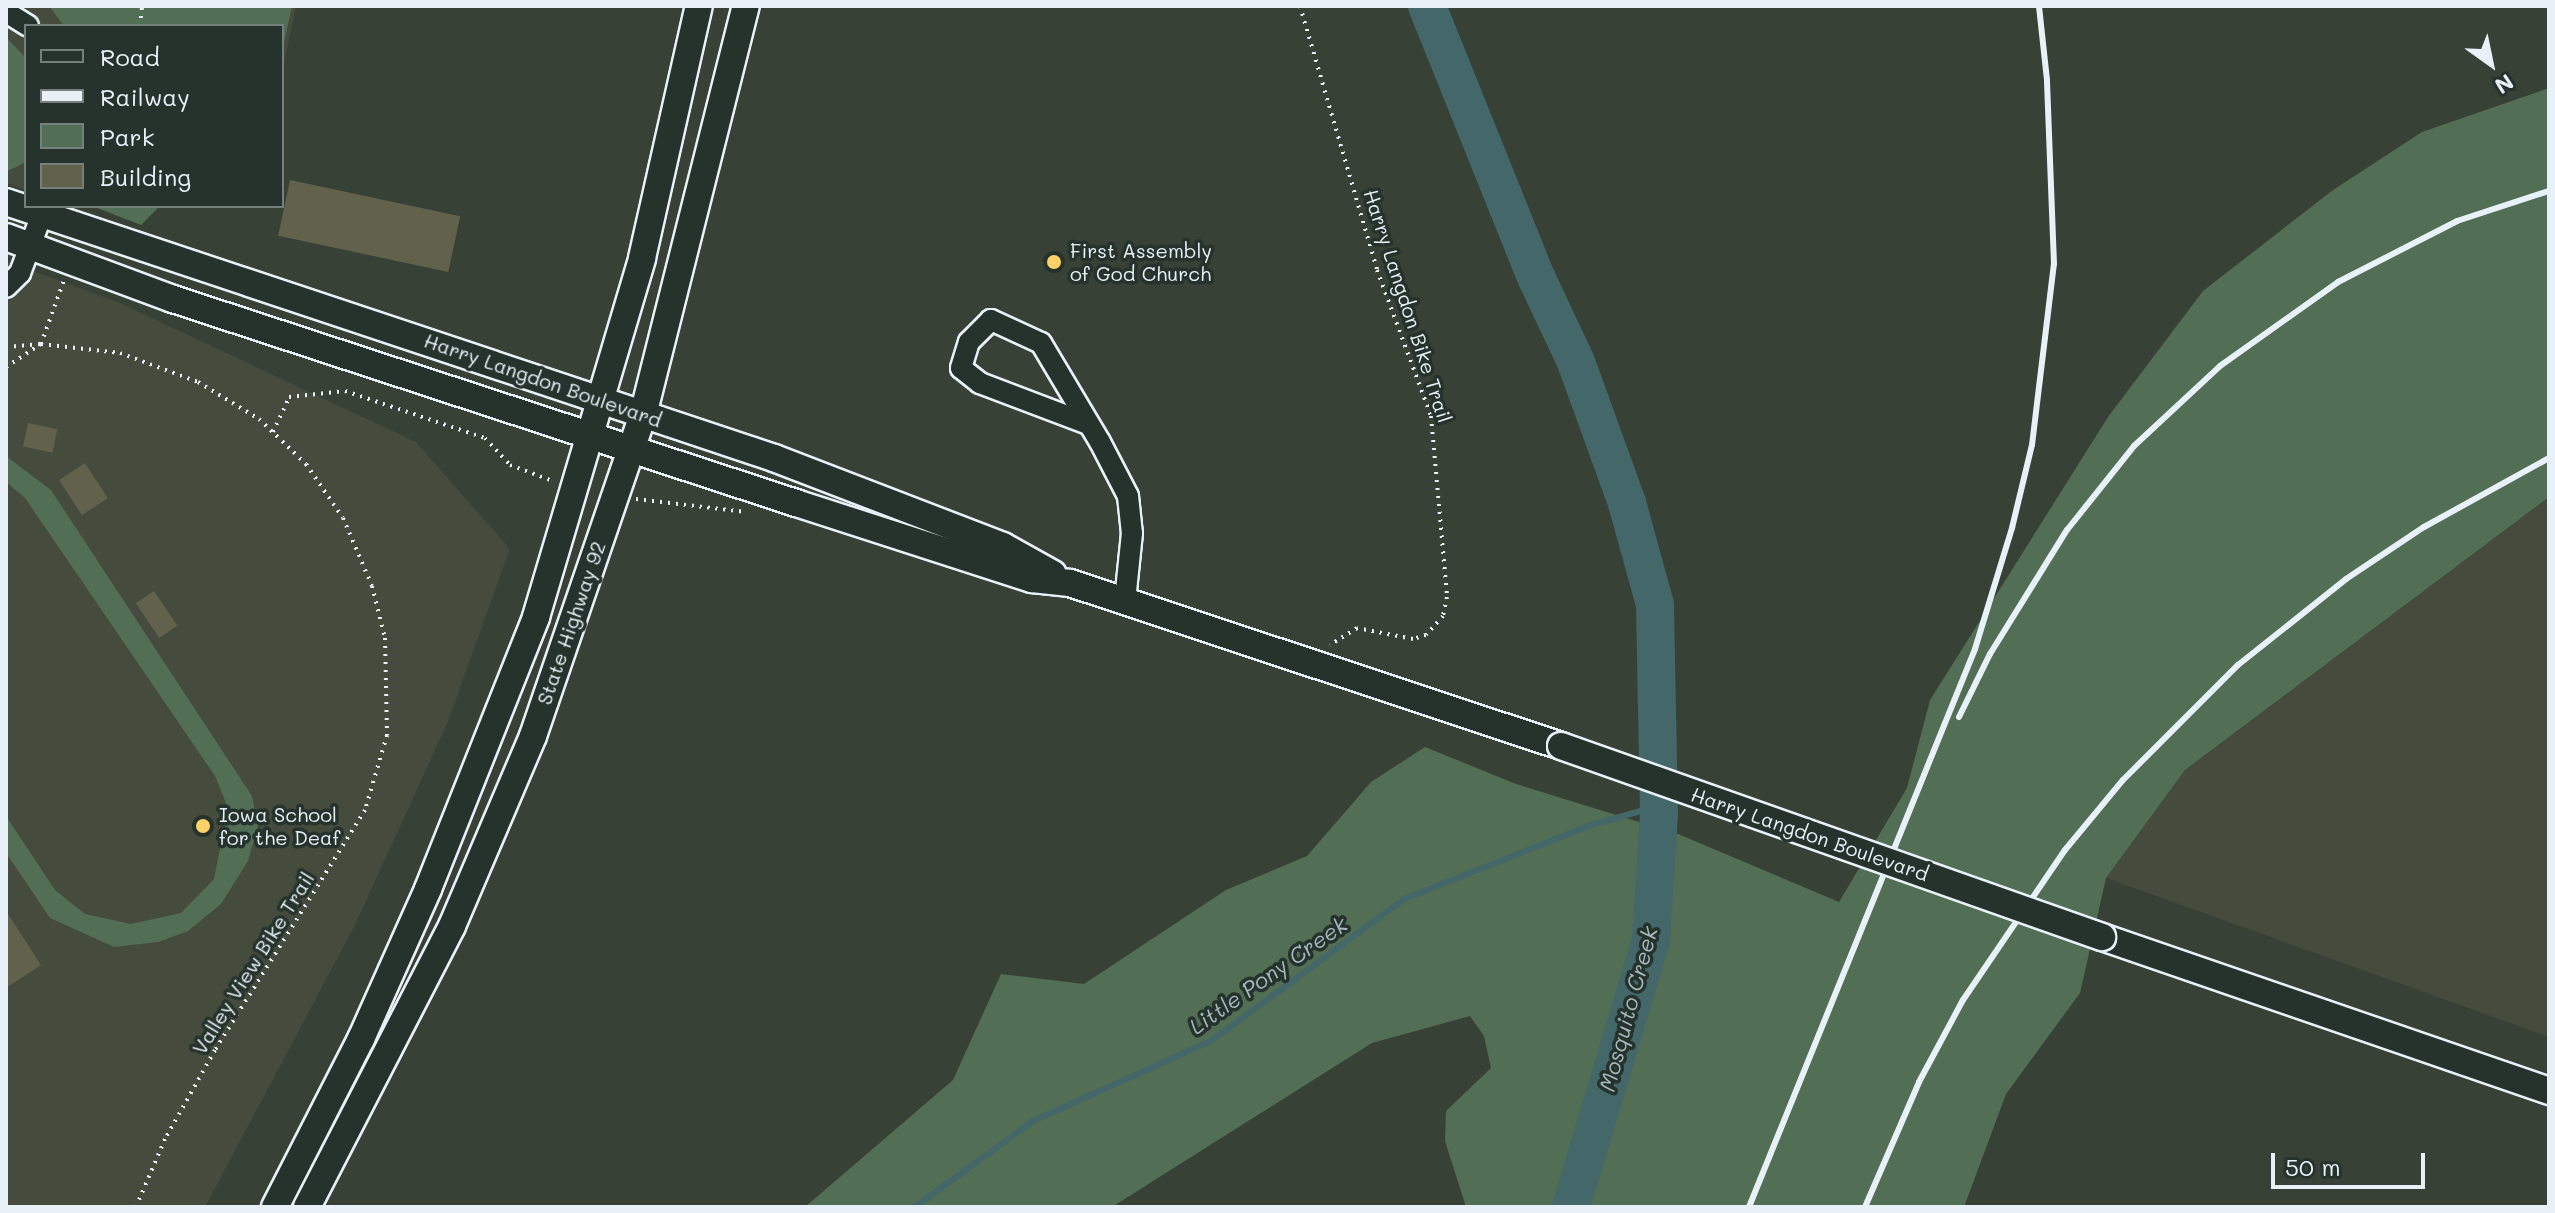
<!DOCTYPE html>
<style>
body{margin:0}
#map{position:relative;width:2555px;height:1213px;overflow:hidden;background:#384136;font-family:Mali,sans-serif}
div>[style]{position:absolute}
.built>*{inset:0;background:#454b3d}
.green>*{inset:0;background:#526e55}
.stream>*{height:6px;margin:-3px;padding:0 3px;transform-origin:3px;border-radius:3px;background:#44676a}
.river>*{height:38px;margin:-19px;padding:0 19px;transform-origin:19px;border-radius:19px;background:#44676a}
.building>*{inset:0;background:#62614c;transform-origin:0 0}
.path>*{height:4px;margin-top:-2px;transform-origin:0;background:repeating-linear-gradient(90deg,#e8f1f8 0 2px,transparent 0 8px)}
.roads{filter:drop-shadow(2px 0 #e8f1f8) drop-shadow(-2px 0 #e8f1f8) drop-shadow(0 2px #e8f1f8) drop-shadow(0 -2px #e8f1f8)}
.minor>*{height:20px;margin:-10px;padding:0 10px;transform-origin:10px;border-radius:10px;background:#26332d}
.major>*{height:26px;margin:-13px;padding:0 13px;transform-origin:13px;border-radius:13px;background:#26332d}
.rail>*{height:6px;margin:-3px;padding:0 3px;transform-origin:3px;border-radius:3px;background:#e8f1f8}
.bridges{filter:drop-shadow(2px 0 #e8f1f8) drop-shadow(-2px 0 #e8f1f8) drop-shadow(0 2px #e8f1f8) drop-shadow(0 -2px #e8f1f8)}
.major-bridge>*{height:26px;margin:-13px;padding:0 13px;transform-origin:13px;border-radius:13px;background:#26332d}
.dots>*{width:22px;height:22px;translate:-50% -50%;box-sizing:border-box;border:4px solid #26332d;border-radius:50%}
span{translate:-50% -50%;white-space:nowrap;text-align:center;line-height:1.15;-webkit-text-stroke:7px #26332d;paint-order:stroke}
.poi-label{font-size:20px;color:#e8f1f8}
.left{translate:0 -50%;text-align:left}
.street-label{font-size:20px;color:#e8f1f8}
.water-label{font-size:22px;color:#a6babf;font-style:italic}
.frame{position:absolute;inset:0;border:8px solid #e8f1f8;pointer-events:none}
.legend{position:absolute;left:24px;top:24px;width:260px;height:184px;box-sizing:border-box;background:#26332d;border:2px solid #747f7e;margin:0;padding:10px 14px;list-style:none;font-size:24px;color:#e8f1f8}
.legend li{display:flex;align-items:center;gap:16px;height:40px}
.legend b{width:40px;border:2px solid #747f7e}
.north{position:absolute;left:2451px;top:24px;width:80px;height:80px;-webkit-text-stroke:6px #26332d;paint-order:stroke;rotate:147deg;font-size:22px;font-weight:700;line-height:32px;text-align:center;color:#e8f1f8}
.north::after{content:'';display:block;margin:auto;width:28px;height:36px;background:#e8f1f8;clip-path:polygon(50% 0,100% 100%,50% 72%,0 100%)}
.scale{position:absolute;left:2271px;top:1153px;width:154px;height:36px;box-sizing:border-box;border:4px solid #e8f1f8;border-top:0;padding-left:10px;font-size:24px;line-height:28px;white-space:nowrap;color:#e8f1f8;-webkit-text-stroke:6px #26332d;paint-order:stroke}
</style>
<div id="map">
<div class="built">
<div style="clip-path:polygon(6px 6px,296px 6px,282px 74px,282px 26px,26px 26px,26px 190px,6px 183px)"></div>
<div style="clip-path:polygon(6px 261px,118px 302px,416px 442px,510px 549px,447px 724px,354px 927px,205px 1207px,6px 1207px)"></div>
<div style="clip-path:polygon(2549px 497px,2549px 1037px,2106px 878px,2185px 770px)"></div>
</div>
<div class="green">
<div style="clip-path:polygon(49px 6px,292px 6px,282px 52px,282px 26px,64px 26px)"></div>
<div style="clip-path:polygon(6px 37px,26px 58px,26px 162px,6px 172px)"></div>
<div style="clip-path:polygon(2549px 88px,2549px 497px,2185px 770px,2106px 878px,2080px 993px,2006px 1094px,1964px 1207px,1466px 1207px,1445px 1141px,1446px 1111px,1491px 1068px,1484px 1036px,1470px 1016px,1372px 1043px,1112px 1207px,805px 1207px,953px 1080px,1001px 974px,1084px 984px,1226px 890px,1307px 856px,1371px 782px,1425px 747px,1516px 784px,1678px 834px,1839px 902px,1907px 788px,1930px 700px,2108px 417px,2203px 291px,2333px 190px,2422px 132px)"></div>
<div style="clip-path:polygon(92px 206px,160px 206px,141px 225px)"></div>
<div style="clip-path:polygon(6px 456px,51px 490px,252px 796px,258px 826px,248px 861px,221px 904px,188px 931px,158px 942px,114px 947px,50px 918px,6px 853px,6px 816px,55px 890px,85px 914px,131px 924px,181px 913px,214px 879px,228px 808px,215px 776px,25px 498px,6px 482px)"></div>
</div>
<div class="stream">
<div style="left:915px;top:1207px;width:146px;rotate:-36.1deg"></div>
<div style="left:1033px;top:1121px;width:195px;rotate:-24.2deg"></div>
<div style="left:1211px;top:1041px;width:240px;rotate:-36.3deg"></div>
<div style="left:1404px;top:899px;width:198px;rotate:-21.6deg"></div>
<div style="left:1588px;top:826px;width:73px;rotate:-15.9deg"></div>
</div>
<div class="river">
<div style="left:1427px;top:6px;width:294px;rotate:68.1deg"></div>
<div style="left:1537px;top:279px;width:92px;rotate:64.8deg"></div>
<div style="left:1576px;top:362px;width:150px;rotate:70.1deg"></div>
<div style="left:1627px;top:503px;width:106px;rotate:74.6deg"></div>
<div style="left:1655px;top:605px;width:209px;rotate:88.9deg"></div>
<div style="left:1659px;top:814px;width:126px;rotate:93.6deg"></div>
<div style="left:1651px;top:940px;width:279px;rotate:106.7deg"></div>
</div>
<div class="building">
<div style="left:290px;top:180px;width:174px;height:57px;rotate:12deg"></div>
<div style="left:28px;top:423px;width:30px;height:24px;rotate:12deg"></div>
<div style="left:85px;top:463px;width:42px;height:31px;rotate:57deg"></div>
<div style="left:154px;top:591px;width:42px;height:22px;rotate:56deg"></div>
<div style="clip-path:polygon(6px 911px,41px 965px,6px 988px)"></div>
</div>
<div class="path">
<div style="left:1300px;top:6px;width:275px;rotate:73.7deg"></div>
<div style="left:1377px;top:270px;width:156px;rotate:69.7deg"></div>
<div style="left:1431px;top:416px;width:182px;rotate:84.9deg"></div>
<div style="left:1447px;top:597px;width:19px;rotate:102deg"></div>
<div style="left:1443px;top:616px;width:25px;rotate:132deg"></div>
<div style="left:1426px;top:635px;width:14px;rotate:163deg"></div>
<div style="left:1413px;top:639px;width:57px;rotate:-168.9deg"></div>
<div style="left:1357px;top:628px;width:32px;rotate:148deg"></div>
<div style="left:140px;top:26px;width:20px;rotate:-84deg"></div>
<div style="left:6px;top:347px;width:35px;rotate:-5deg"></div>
<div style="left:41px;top:344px;width:80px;rotate:6.5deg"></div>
<div style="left:120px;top:353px;width:83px;rotate:20.4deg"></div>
<div style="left:198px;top:382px;width:71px;rotate:31.2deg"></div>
<div style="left:259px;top:419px;width:65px;rotate:43.8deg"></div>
<div style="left:306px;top:464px;width:65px;rotate:55.6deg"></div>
<div style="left:343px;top:518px;width:74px;rotate:66.9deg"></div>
<div style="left:372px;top:586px;width:54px;rotate:76deg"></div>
<div style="left:385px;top:638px;width:97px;rotate:88.8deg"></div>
<div style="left:387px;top:735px;width:78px;rotate:106.3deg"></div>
<div style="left:365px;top:810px;width:283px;rotate:122deg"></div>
<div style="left:215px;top:1050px;width:102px;rotate:119.3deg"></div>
<div style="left:165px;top:1139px;width:74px;rotate:113.1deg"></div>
<div style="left:6px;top:367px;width:42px;rotate:-33.3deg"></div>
<div style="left:41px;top:344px;width:68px;rotate:-70.2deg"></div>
<div style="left:273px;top:432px;width:38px;rotate:-65deg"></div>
<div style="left:289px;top:397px;width:56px;rotate:-6.1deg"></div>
<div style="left:345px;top:391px;width:148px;rotate:18.6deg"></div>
<div style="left:485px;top:438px;width:37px;rotate:47deg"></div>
<div style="left:510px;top:465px;width:46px;rotate:20.4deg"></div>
<div style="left:636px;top:499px;width:111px;rotate:6.7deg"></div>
</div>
<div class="roads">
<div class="minor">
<div style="left:6px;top:12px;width:26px;rotate:32deg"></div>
<div style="left:6px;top:287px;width:20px;rotate:-45deg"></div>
<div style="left:20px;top:273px;width:72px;rotate:-69.5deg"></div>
<div style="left:1088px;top:424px;width:116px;rotate:-159.2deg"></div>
<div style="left:980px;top:383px;width:24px;rotate:-142deg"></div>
<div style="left:961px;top:368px;width:27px;rotate:-73deg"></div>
<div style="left:969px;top:342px;width:31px;rotate:-45deg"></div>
<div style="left:991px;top:320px;width:55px;rotate:24.7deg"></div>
<div style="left:1041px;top:343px;width:115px;rotate:59.2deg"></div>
<div style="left:1100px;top:442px;width:61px;rotate:62.6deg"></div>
<div style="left:1128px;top:496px;width:37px;rotate:84deg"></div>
<div style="left:1132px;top:533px;width:68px;rotate:95.9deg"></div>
</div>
<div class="major">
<div style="left:6px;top:202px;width:810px;rotate:18.43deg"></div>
<div style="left:774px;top:458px;width:245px;rotate:21deg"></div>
<div style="left:1003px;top:546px;width:57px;rotate:29.2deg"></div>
<div style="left:6px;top:237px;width:178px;rotate:20.4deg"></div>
<div style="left:173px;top:299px;width:656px;rotate:18.13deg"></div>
<div style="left:796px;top:503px;width:248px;rotate:17.9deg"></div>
<div style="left:1032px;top:579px;width:38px;rotate:6deg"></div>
<div style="left:1070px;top:583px;width:517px;rotate:18.36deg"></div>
<div style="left:2102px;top:937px;width:473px;rotate:19deg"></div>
<div style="left:275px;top:1207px;width:189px;rotate:-62.9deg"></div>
<div style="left:361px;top:1039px;width:164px;rotate:-65.9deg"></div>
<div style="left:428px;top:889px;width:293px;rotate:-68.3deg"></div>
<div style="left:536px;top:617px;width:374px;rotate:-73.5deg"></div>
<div style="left:642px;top:258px;width:258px;rotate:-77.3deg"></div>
<div style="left:307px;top:1207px;width:316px;rotate:-62.7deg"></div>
<div style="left:452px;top:926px;width:207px;rotate:-66.9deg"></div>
<div style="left:533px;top:736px;width:339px;rotate:-71.1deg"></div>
<div style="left:643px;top:415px;width:422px;rotate:-75.9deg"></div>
</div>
</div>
<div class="rail">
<div style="left:1959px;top:717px;width:70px;rotate:-63.8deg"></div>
<div style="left:1990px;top:654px;width:146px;rotate:-58.2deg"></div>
<div style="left:2067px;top:530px;width:107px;rotate:-51.4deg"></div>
<div style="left:2134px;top:446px;width:117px;rotate:-42.9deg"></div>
<div style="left:2220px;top:366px;width:145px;rotate:-35.4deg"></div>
<div style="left:2338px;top:282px;width:134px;rotate:-27.1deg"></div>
<div style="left:2457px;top:221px;width:97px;rotate:-18.1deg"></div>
<div style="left:1749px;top:1207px;width:602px;rotate:-67.95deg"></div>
<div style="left:1975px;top:649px;width:127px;rotate:-73deg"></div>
<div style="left:2012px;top:528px;width:85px;rotate:-76.5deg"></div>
<div style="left:2032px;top:445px;width:182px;rotate:-83.1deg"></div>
<div style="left:2054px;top:264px;width:184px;rotate:-92.2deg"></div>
<div style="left:2047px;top:80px;width:74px;rotate:-96.2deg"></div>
<div style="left:1865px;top:1207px;width:136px;rotate:-66.6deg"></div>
<div style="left:1919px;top:1082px;width:93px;rotate:-61.8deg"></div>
<div style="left:1963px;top:1000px;width:181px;rotate:-55.8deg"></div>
<div style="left:2065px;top:850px;width:91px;rotate:-50.4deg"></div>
<div style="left:2123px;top:780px;width:163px;rotate:-45deg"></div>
<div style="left:2238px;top:665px;width:138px;rotate:-38.5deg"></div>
<div style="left:2346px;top:579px;width:94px;rotate:-33.7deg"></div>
<div style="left:2424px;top:527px;width:143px;rotate:-28.9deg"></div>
</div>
<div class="bridges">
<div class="major-bridge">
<div style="left:1561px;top:746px;width:574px;rotate:19.45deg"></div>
</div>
</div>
<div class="dots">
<div style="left:1054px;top:262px;background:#ffd166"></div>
<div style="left:203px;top:826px;background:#ffd166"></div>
</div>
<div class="poi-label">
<span class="left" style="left:1070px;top:262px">First Assembly<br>of God Church</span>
<span class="left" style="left:219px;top:826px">Iowa School<br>for the Deaf</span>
</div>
<div class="street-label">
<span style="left:1408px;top:306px;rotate:72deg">Harry Langdon Bike Trail</span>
<span style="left:543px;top:380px;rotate:19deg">Harry Langdon Boulevard</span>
<span style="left:571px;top:623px;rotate:-71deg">State Highway 92</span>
<span style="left:1810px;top:834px;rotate:19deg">Harry Langdon Boulevard</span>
<span style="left:253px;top:963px;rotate:-58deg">Valley View Bike Trail</span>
</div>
<div class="water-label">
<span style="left:1268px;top:975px;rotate:-35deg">Little Pony Creek</span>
<span style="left:1628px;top:1009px;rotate:-75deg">Mosquito Creek</span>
</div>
<div class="frame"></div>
<ul class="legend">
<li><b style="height:10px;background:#26332d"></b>Road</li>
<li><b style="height:10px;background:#e8f1f8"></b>Railway</li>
<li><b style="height:22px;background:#526e55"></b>Park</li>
<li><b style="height:22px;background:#62614c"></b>Building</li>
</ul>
<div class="north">N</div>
<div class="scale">50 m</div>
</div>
